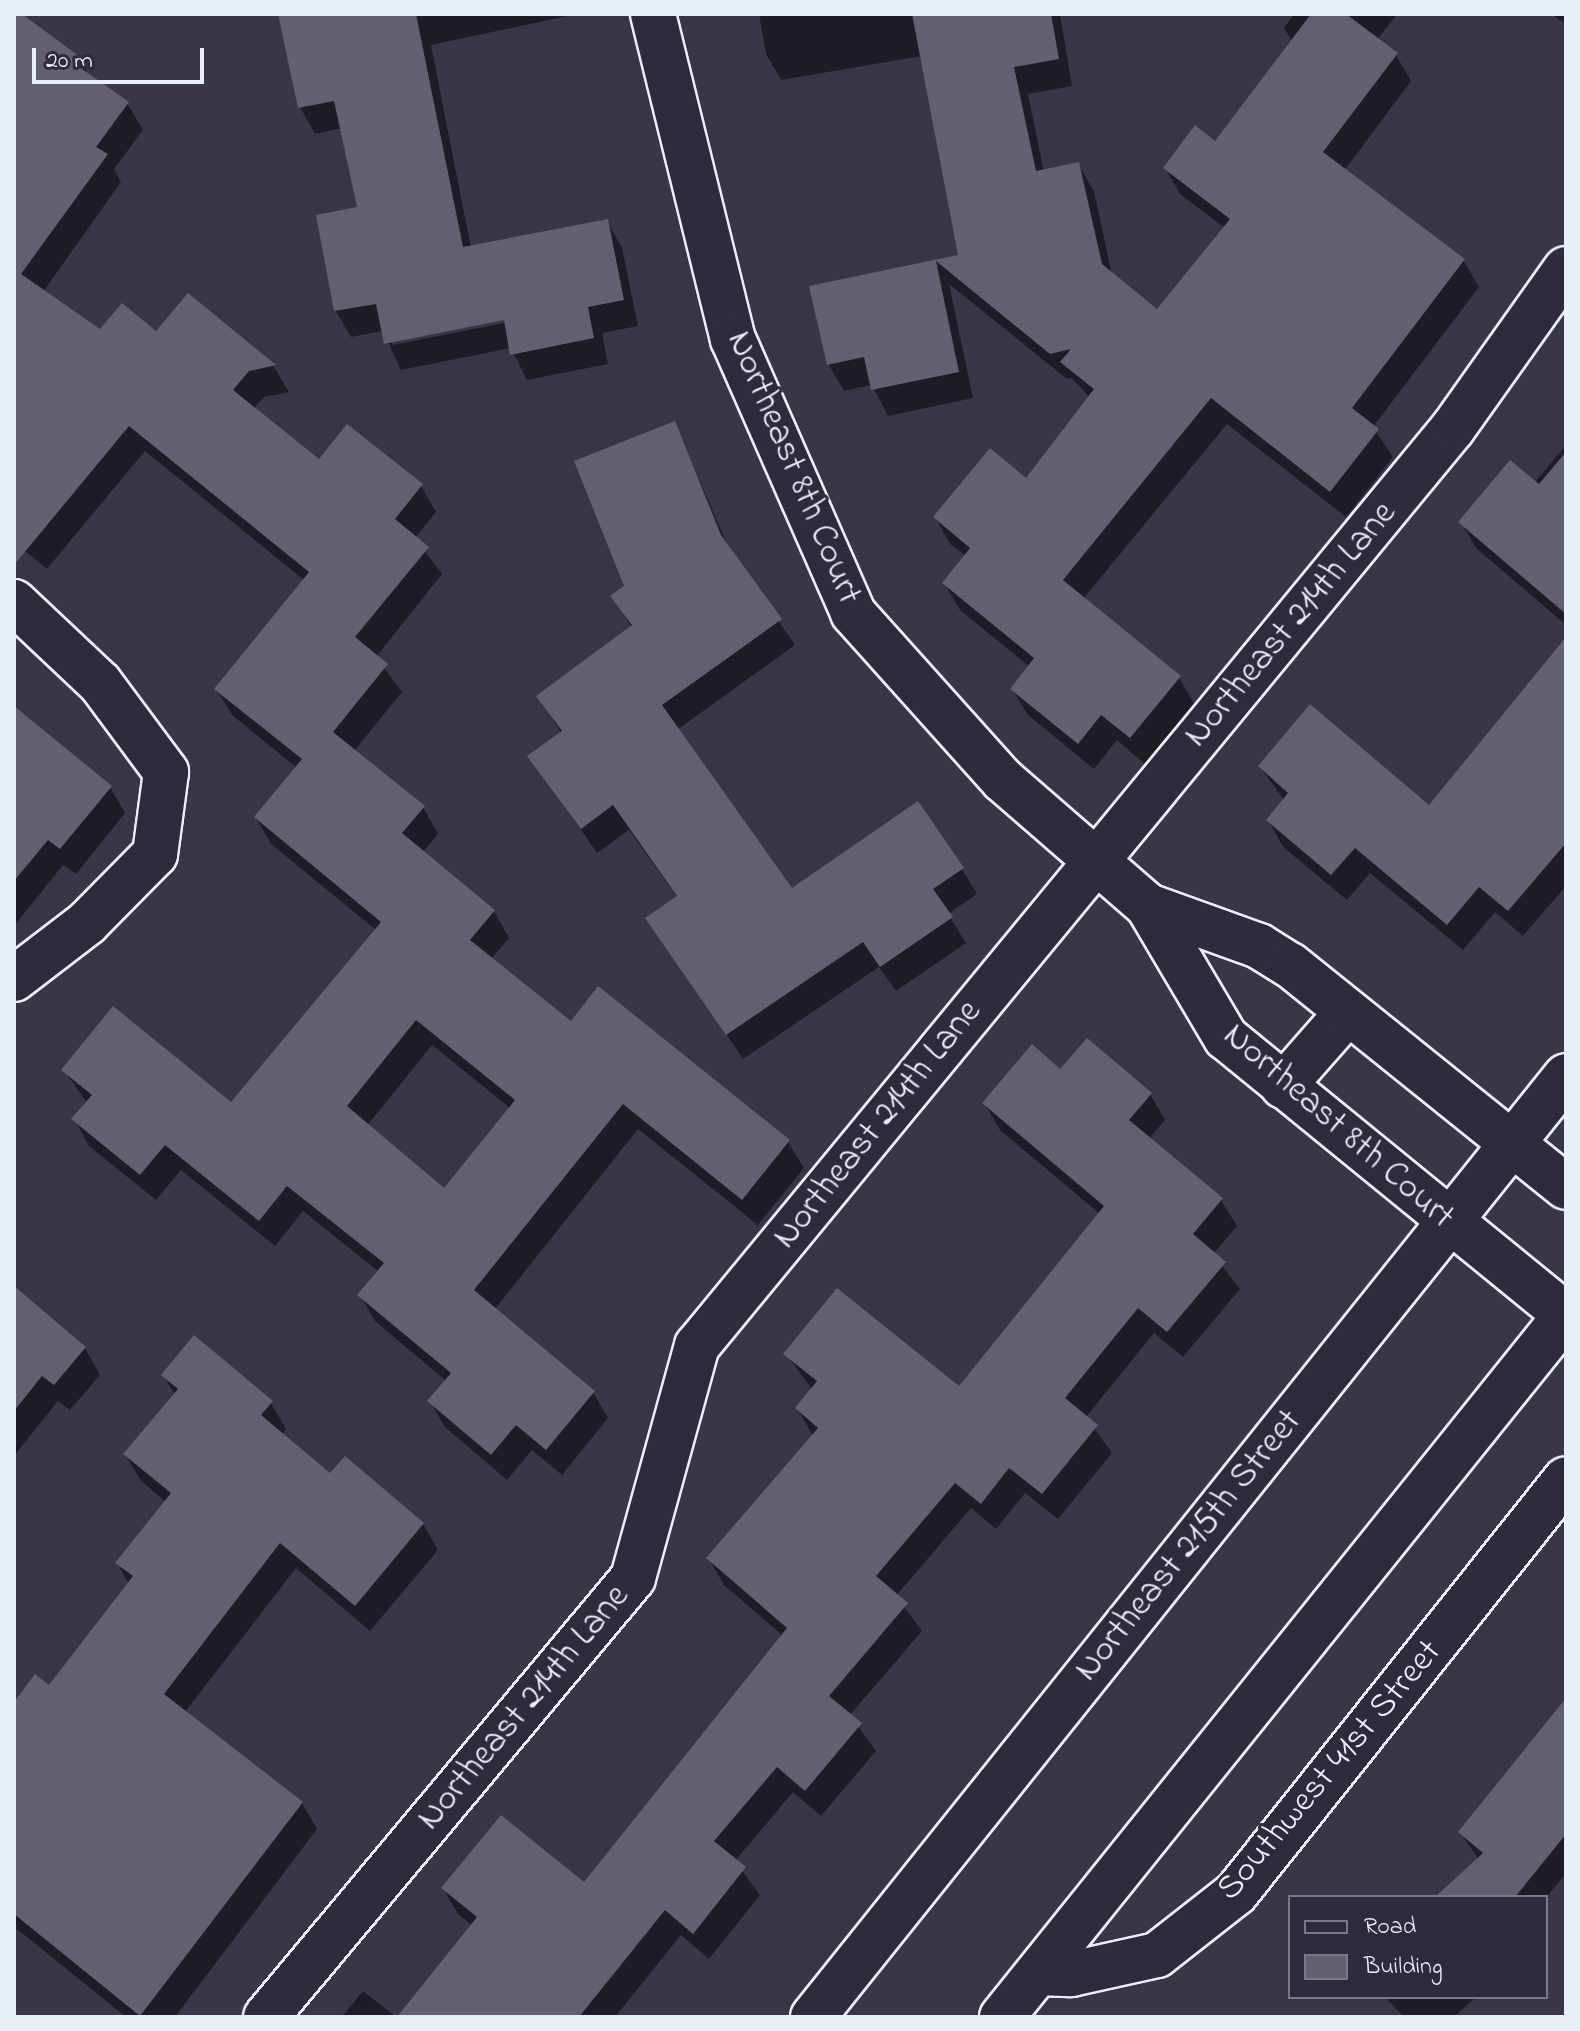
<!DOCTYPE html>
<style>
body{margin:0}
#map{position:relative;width:1580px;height:2031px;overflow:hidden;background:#3a3648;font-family:"Indie Flower",sans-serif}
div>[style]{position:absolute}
.shadow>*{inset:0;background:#0007}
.building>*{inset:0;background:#636171}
.roads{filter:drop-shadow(2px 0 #e8f1f8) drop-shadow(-2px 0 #e8f1f8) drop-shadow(0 2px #e8f1f8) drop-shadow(0 -2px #e8f1f8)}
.minor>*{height:44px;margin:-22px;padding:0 22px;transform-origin:22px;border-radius:22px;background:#2f2a3d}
span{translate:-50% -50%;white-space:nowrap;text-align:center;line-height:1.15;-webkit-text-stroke:6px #2f2a3d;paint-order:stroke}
.street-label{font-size:36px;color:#e8f1f8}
.frame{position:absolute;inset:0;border:16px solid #e8f1f8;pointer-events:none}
.legend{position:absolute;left:1288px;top:1895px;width:260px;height:104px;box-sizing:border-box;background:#2f2a3d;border:2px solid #797a88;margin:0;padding:10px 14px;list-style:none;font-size:24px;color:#e8f1f8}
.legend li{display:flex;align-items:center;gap:16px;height:40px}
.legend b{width:40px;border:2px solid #797a88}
.scale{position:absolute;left:32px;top:48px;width:172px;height:36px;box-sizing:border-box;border:4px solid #e8f1f8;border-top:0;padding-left:10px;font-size:24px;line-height:28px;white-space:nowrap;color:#e8f1f8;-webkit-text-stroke:6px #2f2a3d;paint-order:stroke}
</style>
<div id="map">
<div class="shadow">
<div style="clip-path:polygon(evenodd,14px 14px,79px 58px,89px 76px,127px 103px,143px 130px,114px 169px,121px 182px,43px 292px,100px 332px,156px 334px,188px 296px,274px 367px,289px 392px,264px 397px,253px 409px,319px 462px,421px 486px,436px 512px,415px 538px,442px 574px,376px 657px,402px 692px,354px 751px,423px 807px,438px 834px,423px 852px,494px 911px,509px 938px,491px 959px,571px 1024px,788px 1142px,804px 1168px,758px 1225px,638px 1129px,495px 1309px,593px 1392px,608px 1418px,562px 1475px,532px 1450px,507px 1480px,445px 1427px,430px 1401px,446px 1381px,375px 1321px,360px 1295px,379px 1272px,303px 1211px,275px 1246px,181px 1170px,156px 1200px,89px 1146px,74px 1119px,87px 1103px,64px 1070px,232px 1104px,376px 930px,271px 844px,256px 818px,297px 768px,232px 715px,216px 689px,304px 580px,145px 451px,47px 569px,14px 542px,14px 14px,432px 1045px,510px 1108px,444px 1191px,367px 1126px,432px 1045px)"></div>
<div style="clip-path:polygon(evenodd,280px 14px,577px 14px,431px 45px,471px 248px,607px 221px,622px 248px,638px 326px,602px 333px,608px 364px,527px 380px,511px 348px,401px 370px,383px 331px,351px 337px,336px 311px,318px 217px,360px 209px,342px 128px,315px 134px,300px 107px,280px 14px,514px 317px,514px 321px,392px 345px,392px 340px,514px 317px)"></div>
<div style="clip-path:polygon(759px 14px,1060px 14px,1072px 86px,1028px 94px,1044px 172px,1078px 164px,1094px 191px,1112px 275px,1157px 312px,1225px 228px,1180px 194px,1165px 168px,1215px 144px,1292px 42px,1284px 28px,1294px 14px,1397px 14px,1377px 40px,1396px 55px,1411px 81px,1344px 171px,1463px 260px,1479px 287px,1373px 427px,1393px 457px,1346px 517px,1227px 424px,1083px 599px,1179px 677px,1194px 704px,1145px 764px,1117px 740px,1094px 769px,1028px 715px,1012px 689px,1030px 667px,960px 610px,944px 583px,966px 556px,950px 544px,935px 517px,1026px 481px,1090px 398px,1072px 378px,1067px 379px,949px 284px,973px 398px,888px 416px,872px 385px,844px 391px,829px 365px,812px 287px,961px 256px,922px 56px,781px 80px,766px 54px)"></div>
<div style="clip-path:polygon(1552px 14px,1566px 14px,1566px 25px)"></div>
<div style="clip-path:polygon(675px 424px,730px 551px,795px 645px,677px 730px,792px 890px,962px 869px,977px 894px,948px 914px,966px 943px,896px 991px,879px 967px,743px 1059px,648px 918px,678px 898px,629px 830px,597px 853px,530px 757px,562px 734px,538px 696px,632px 628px,613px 596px,626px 586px)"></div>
<div style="clip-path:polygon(1566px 445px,1566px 625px,1476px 548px,1461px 522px,1534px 483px)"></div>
<div style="clip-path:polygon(1566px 641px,1566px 823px,1556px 835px,1566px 844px,1566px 886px,1523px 936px,1495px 912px,1463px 950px,1370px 873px,1347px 900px,1283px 847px,1268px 820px,1285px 801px,1260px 767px,1429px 808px)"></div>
<div style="clip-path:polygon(14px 723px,110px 787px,125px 813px,76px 874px,63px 865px,14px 926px)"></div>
<div style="clip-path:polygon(1060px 1071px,1150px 1094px,1165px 1120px,1149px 1139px,1221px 1200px,1237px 1226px,1213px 1254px,1240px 1289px,1183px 1357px,1154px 1333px,1086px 1417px,1112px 1453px,1058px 1519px,1025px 1493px,996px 1529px,971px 1508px,896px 1596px,922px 1631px,850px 1715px,876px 1751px,821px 1816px,793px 1792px,735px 1861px,760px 1895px,709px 1959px,681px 1935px,615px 2017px,582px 2017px,565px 2003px,554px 2017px,400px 2017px,473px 1926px,458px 1914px,443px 1888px,584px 1885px,783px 1636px,724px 1585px,709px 1559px,813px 1436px,797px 1408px,812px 1389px,786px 1354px,959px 1389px,1100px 1214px,1000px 1130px,985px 1104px)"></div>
<div style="clip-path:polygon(14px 1289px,85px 1348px,100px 1375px,70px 1410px,58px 1401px,14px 1456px)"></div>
<div style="clip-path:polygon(163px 1375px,271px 1403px,286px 1429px,282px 1435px,331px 1476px,423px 1524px,438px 1550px,370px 1631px,296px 1568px,185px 1712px,302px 1803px,317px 1829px,175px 2017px,126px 2017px,17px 1929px,14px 1933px,14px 1704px,50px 1688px,129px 1584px,117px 1563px,166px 1502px,141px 1481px,125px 1454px,175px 1395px)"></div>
<div style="clip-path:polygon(1566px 1709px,1566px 1873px,1546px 1898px,1438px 1897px,1479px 1860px,1460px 1832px)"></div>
<div style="clip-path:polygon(363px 1991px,396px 2017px,342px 2017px)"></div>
<div style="clip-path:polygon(1385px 1997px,1476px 1997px,1454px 2017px,1404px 2017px)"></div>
</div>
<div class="building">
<div style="clip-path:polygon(evenodd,14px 14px,22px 14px,80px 57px,75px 64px,129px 102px,96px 147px,108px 154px,21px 274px,100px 329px,122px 303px,156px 331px,188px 293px,276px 365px,249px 371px,233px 390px,319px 459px,347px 424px,423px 484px,395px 519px,429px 547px,355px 637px,388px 664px,333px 732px,425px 806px,402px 833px,495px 910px,470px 940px,571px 1021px,598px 986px,790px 1140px,742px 1200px,623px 1104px,474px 1290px,595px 1391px,546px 1450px,516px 1425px,491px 1455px,427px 1401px,451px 1373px,357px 1295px,384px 1263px,287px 1186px,259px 1221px,165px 1145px,140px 1175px,71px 1119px,92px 1095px,61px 1070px,113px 1006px,231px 1102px,381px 922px,254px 817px,302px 759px,214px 689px,309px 572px,129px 426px,14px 565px,14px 14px,416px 1020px,515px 1100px,444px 1188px,347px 1106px,416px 1020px)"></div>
<div style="clip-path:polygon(278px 14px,416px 14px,463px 247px,608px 219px,624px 300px,588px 307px,594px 338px,510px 355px,504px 320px,384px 344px,376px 304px,334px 311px,316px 215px,357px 207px,334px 101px,298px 108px)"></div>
<div style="clip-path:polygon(912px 14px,1051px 14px,1059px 59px,1014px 67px,1036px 171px,1079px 162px,1102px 264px,1157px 309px,1230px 219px,1163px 168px,1195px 125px,1215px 141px,1311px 14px,1346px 14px,1398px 53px,1323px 152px,1465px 259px,1352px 408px,1379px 429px,1330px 492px,1211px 398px,1063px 580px,1181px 676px,1130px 738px,1101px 715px,1078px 744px,1010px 689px,1034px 658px,942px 583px,970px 548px,933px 517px,990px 448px,1026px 478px,1094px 389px,1060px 362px,1071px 349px,1050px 354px,936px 261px,959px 372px,871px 390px,864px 357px,827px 365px,809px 286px,958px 255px)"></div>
<div style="clip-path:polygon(675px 421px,721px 535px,782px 619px,662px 705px,792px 888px,918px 801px,964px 868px,933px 889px,953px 917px,880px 967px,863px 942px,726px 1035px,645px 918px,677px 896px,613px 805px,581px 829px,527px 756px,562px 731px,536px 696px,632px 625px,610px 596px,624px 586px,574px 461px)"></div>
<div style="clip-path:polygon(1566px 452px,1566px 614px,1458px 522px,1510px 460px,1539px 484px)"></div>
<div style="clip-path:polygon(1566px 637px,1566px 843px,1508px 911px,1479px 887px,1447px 925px,1355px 848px,1331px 875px,1266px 820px,1288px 793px,1258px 766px,1310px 704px,1429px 805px)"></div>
<div style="clip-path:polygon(14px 706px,112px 786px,60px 849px,48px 840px,14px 881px)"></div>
<div style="clip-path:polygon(1087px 1038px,1152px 1093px,1129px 1120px,1223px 1198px,1193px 1234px,1226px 1262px,1167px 1332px,1138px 1308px,1065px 1398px,1098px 1425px,1042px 1494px,1009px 1468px,981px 1504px,955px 1483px,876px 1576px,908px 1603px,829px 1696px,862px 1723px,805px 1791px,777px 1767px,714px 1841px,746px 1867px,693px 1934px,665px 1910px,579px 2017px,397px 2017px,477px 1917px,441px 1888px,501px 1815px,584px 1882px,787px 1628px,706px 1558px,818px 1428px,795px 1408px,817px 1381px,783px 1354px,837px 1288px,959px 1386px,1104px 1206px,982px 1103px,1032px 1044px,1060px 1069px)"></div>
<div style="clip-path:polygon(14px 1286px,86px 1347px,54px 1385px,42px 1376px,14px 1411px)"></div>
<div style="clip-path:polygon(194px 1335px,273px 1401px,261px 1415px,330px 1473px,345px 1456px,424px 1523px,355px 1606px,280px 1543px,164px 1694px,303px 1802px,140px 2016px,14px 1914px,14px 1702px,35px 1674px,49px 1685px,133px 1576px,115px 1563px,171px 1493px,123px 1454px,178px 1389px,161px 1375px)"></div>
<div style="clip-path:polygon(1566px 1698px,1566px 1834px,1515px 1897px,1435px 1897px,1483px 1853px,1458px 1832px)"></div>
</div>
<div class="roads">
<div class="minor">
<div style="left:653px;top:14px;width:335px;rotate:76.2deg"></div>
<div style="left:733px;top:339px;width:299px;rotate:66.3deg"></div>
<div style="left:853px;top:613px;width:224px;rotate:48.1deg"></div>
<div style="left:1003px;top:780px;width:192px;rotate:41deg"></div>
<div style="left:14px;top:602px;width:118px;rotate:43.3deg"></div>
<div style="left:100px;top:683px;width:111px;rotate:53.4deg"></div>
<div style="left:166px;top:772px;width:83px;rotate:97.6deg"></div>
<div style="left:155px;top:854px;width:97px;rotate:134.6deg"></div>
<div style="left:87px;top:923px;width:92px;rotate:142.5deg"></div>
<div style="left:1283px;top:1086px;width:98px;rotate:-48.7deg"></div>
<div style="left:1566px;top:1315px;width:439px;rotate:-140.8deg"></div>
<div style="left:1226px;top:1038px;width:153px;rotate:-120.6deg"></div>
<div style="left:1148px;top:906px;width:118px;rotate:19.8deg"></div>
<div style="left:1259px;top:946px;width:36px;rotate:32deg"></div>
<div style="left:1290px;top:965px;width:354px;rotate:38.8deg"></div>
<div style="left:1038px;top:1973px;width:33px;rotate:2deg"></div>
<div style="left:1071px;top:1974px;width:88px;rotate:-12.5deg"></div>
<div style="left:1157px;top:1955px;width:100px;rotate:-38.1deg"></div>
<div style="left:1236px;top:1893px;width:529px;rotate:-51.44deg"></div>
<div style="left:266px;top:2017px;width:572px;rotate:-50.1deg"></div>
<div style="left:633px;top:1578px;width:241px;rotate:-74.6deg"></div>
<div style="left:697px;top:1346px;width:1189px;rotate:-50.53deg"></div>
<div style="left:1453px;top:428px;width:195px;rotate:-54.6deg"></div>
<div style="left:813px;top:2017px;width:1205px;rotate:-51.33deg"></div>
<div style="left:1002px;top:2017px;width:900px;rotate:-51.22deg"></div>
</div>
</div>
<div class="street-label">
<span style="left:793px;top:468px;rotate:67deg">Northeast 8th Court</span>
<span style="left:1291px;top:625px;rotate:-50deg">Northeast 214th Lane</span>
<span style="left:878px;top:1125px;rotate:-51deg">Northeast 214th Lane</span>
<span style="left:1338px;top:1127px;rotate:41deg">Northeast 8th Court</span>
<span style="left:1189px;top:1546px;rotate:-51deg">Northeast 215th Street</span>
<span style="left:524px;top:1708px;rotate:-50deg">Northeast 214th Lane</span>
<span style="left:1330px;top:1771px;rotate:-50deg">Southwest 41st Street</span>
</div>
<div class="frame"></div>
<ul class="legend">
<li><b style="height:10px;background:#2f2a3d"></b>Road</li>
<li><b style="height:22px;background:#636171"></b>Building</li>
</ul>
<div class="scale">20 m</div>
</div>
